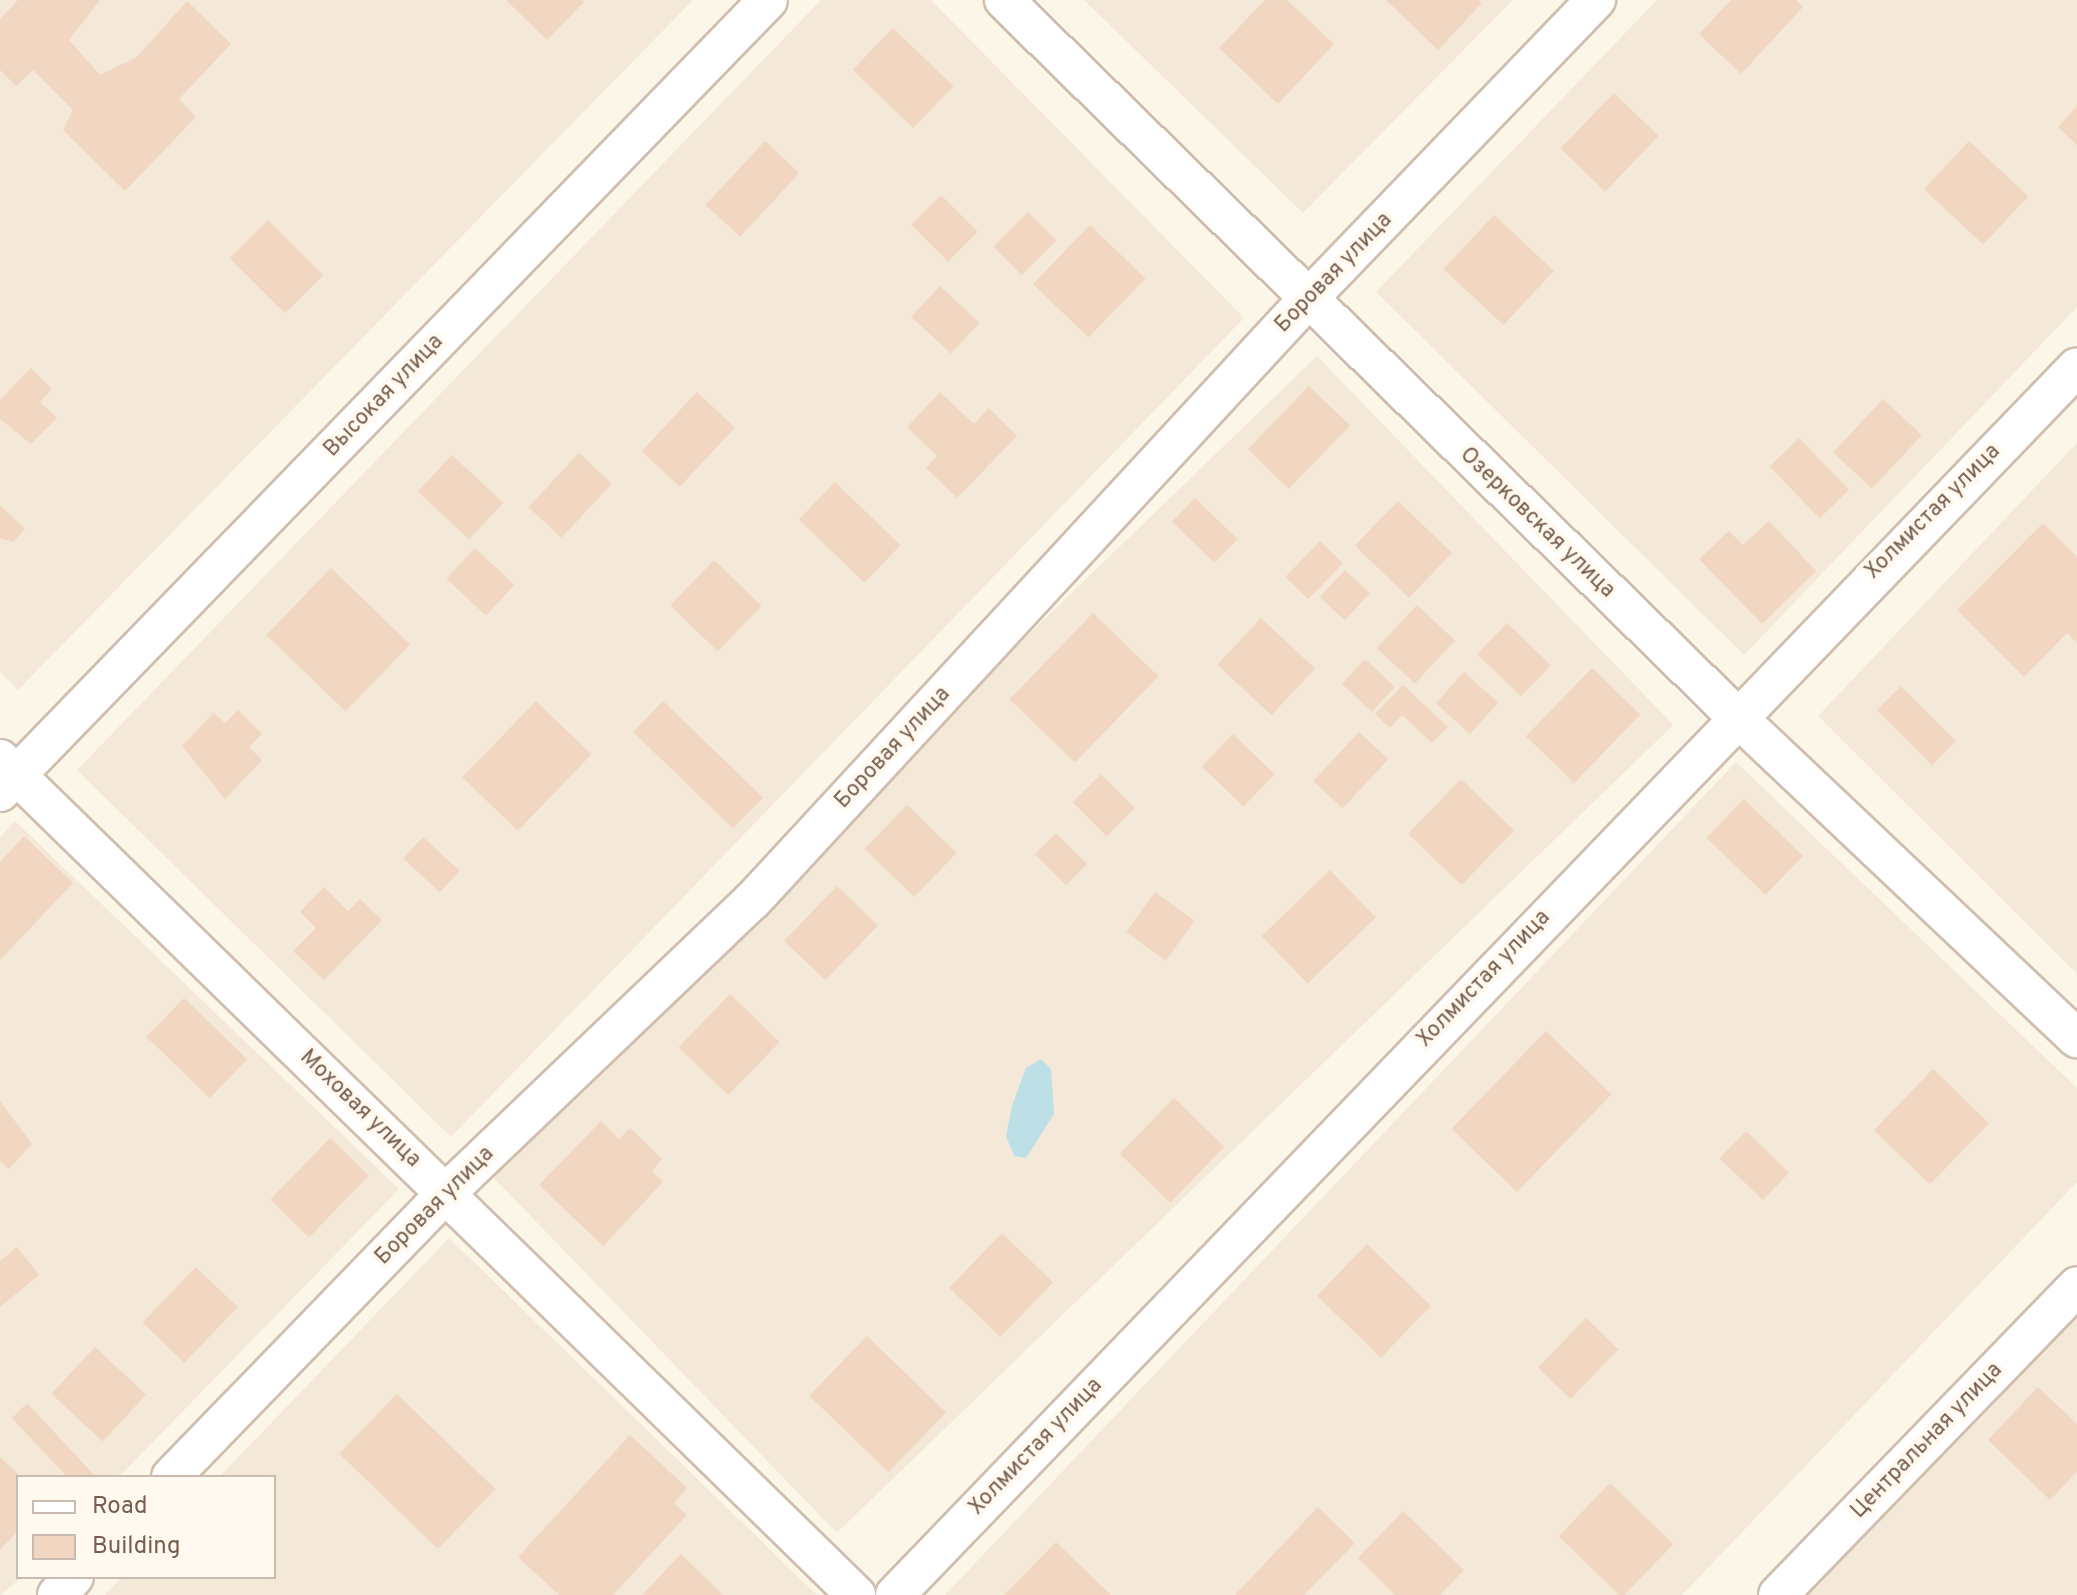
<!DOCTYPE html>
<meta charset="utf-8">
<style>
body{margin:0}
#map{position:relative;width:2077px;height:1595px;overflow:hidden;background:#fcf6e9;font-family:Overpass,sans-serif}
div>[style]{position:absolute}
.residential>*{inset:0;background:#f4e8d8;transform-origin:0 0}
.water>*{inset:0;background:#bddfe6}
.building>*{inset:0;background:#f1d6c1;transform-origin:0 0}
.roads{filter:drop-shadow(2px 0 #cfbeaf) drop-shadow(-2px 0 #cfbeaf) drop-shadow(0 2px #cfbeaf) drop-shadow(0 -2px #cfbeaf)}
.street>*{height:38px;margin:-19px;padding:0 19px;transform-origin:19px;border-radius:19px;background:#fff}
span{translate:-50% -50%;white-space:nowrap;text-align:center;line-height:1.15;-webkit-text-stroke:8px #fff9f0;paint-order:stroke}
.street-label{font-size:22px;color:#775d4d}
.legend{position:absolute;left:16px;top:1475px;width:260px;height:104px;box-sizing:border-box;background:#fff9f0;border:2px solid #c9bbaf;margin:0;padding:10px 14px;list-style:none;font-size:24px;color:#775d4d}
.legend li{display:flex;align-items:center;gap:16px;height:40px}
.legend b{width:40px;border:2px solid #c9bbaf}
</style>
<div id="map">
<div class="residential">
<div style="clip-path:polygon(0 0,693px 0,18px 690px,0 672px)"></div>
<div style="clip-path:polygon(821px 0,931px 0,1244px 318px,451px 1137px,77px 770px)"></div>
<div style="clip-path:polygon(1084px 0,1513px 0,1303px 213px)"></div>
<div style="clip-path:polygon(1657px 0,2077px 0,2077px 307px,1744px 655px,1376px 292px)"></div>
<div style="left:1317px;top:356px;width:513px;height:1163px;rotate:46deg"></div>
<div style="clip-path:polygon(2077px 443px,2077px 974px,1818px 716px)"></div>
<div style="clip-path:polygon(1736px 762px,2077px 1088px,2077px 1182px,1682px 1595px,945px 1595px)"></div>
<div style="clip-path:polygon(15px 821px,399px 1189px,119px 1477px,18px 1477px,22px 1577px,0 1595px,0 837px)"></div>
<div style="clip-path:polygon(449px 1238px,817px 1595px,105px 1595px,122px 1577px,274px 1577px,274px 1477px,219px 1477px)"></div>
<div style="clip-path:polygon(2077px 1299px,2077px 1595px,1788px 1595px)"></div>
</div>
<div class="water">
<div style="clip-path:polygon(1041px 1059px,1051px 1069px,1054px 1114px,1026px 1158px,1014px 1156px,1006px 1136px,1012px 1106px,1026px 1068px)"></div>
</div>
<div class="building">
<div style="clip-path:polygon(18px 0,100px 0,69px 40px,100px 75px,137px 57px,187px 1px,231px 44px,179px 99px,196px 117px,125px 191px,63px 130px,73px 110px,33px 70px,16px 86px,0 70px,0 19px)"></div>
<div style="clip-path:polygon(506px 0,581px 0,584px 2px,547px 40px)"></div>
<div style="clip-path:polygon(1265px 0,1287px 0,1334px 44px,1278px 104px,1219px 48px)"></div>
<div style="clip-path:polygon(1386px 0,1479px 0,1482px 3px,1438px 50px)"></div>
<div style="clip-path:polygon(1731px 0,1796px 0,1803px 7px,1741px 74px,1699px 34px)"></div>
<div style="left:893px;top:28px;width:84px;height:58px;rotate:44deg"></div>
<div style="left:1614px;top:93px;width:62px;height:77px;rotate:44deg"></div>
<div style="clip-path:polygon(2077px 106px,2077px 145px,2058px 127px)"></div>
<div style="left:765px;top:141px;width:47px;height:87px;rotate:43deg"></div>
<div style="left:1969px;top:141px;width:81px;height:66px;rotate:43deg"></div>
<div style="left:941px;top:195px;width:52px;height:42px;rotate:45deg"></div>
<div style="left:1028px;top:212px;width:40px;height:49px;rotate:45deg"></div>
<div style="left:1494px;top:215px;width:82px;height:74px;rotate:43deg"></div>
<div style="left:268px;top:220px;width:78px;height:54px;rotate:45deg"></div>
<div style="left:1090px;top:225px;width:77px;height:82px;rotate:44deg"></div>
<div style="left:940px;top:286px;width:54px;height:42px;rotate:43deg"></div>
<div style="clip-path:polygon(31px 368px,52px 389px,40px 402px,57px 418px,31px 444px,0 419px,0 400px)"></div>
<div style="left:1309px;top:386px;width:57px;height:88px;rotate:44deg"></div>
<div style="left:697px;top:392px;width:52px;height:81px;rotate:43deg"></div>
<div style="clip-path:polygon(940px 392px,974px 424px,989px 408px,1017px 436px,957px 498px,926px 468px,937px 456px,907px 427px)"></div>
<div style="left:1883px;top:399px;width:53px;height:73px;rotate:43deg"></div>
<div style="left:1799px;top:438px;width:72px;height:41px;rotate:46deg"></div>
<div style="left:579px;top:453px;width:45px;height:74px;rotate:43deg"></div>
<div style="left:452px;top:455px;width:70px;height:50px;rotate:43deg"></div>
<div style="left:835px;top:482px;width:91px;height:52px;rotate:44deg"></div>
<div style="left:1195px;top:498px;width:59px;height:33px;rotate:44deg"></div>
<div style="left:1398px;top:501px;width:75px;height:62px;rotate:44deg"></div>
<div style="clip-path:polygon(0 505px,25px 529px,13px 542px,0 538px)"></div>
<div style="clip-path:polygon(1769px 521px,1816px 571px,1762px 624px,1699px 559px,1729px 531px,1743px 545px)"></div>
<div style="clip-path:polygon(2043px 523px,2077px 557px,2077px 643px,2067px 633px,2024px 677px,1957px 610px)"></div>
<div style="left:1320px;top:541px;width:32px;height:50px;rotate:44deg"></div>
<div style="left:475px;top:548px;width:54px;height:42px;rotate:43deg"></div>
<div style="left:714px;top:560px;width:66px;height:63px;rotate:44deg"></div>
<div style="left:331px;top:568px;width:110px;height:93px;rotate:44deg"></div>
<div style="left:1345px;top:570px;width:34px;height:37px;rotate:43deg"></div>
<div style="left:1417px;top:605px;width:52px;height:59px;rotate:43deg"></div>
<div style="left:1093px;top:613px;width:91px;height:120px;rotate:44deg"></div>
<div style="left:1261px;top:618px;width:74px;height:64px;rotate:43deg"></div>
<div style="left:1507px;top:623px;width:61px;height:43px;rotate:44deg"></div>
<div style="left:1365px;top:659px;width:41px;height:34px;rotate:43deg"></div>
<div style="left:1592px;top:668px;width:67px;height:95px;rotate:44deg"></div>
<div style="left:1464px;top:672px;width:46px;height:42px;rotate:42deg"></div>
<div style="clip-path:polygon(1403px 685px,1448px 727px,1432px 743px,1402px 715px,1390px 728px,1375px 714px)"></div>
<div style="left:1901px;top:686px;width:78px;height:34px;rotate:45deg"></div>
<div style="left:536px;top:701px;width:77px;height:106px;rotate:44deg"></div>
<div style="left:663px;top:701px;width:139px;height:43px;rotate:44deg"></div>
<div style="clip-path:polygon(238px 710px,262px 734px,249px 747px,262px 760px,225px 799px,182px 746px,214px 713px,225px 723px)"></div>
<div style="left:1359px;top:732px;width:40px;height:67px;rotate:43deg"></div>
<div style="left:1233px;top:734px;width:58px;height:45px;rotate:44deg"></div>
<div style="left:1101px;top:774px;width:48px;height:40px;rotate:45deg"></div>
<div style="left:1461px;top:779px;width:74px;height:76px;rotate:44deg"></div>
<div style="left:1744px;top:799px;width:82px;height:54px;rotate:44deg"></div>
<div style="left:907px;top:805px;width:69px;height:61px;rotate:44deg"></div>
<div style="left:1056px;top:833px;width:44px;height:30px;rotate:45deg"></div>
<div style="clip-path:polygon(24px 836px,73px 883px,0 960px,0 862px)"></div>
<div style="left:423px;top:837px;width:50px;height:29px;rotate:43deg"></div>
<div style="left:1330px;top:870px;width:66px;height:95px;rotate:46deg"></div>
<div style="left:837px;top:886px;width:57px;height:76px;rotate:44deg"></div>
<div style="clip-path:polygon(324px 887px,348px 911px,360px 899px,382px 920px,324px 980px,293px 951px,316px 928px,300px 912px)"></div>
<div style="left:1155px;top:892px;width:49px;height:49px;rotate:36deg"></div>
<div style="left:730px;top:994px;width:69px;height:74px;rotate:44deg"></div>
<div style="left:184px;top:998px;width:88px;height:54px;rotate:44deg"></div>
<div style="left:1546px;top:1031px;width:91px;height:136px;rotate:44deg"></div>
<div style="left:1933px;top:1069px;width:78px;height:85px;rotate:44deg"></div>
<div style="left:1174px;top:1098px;width:70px;height:78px;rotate:44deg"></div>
<div style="clip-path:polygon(0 1101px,32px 1144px,9px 1169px,0 1161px)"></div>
<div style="clip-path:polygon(601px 1121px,619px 1139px,630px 1128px,662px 1159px,652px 1171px,663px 1182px,603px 1246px,539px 1185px)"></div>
<div style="left:1746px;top:1131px;width:60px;height:38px;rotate:44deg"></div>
<div style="left:330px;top:1138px;width:54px;height:86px;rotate:44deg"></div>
<div style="left:1002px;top:1233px;width:71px;height:76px;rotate:44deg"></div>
<div style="left:1367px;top:1244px;width:89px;height:72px;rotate:44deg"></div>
<div style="clip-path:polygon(17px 1247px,39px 1275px,0 1307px,0 1261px)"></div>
<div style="left:196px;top:1267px;width:58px;height:77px;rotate:44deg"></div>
<div style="left:1586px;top:1318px;width:45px;height:69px;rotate:44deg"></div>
<div style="left:867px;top:1336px;width:110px;height:83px;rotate:44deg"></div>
<div style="left:95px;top:1347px;width:70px;height:64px;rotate:43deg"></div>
<div style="clip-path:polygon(2038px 1387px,2077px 1424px,2077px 1472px,2050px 1500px,1988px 1440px)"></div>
<div style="left:397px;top:1394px;width:137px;height:83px;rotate:44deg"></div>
<div style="clip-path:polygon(27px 1403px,96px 1477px,67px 1477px,12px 1418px)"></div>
<div style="clip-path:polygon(630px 1435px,687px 1488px,674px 1503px,687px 1515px,613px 1595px,559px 1595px,518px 1557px)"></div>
<div style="clip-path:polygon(0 1457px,21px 1477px,18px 1531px,0 1550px)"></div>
<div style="left:1610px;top:1483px;width:88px;height:74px;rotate:44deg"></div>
<div style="clip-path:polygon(1318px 1507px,1355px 1543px,1304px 1595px,1235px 1595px)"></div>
<div style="clip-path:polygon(1403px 1511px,1464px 1570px,1440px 1595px,1395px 1595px,1358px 1558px)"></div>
<div style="clip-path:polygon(1056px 1542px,1111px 1595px,1004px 1595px)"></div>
<div style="clip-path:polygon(681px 1554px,723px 1595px,642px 1595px)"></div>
</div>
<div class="roads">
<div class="street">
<div style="left:1004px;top:0;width:1024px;rotate:44.37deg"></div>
<div style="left:1736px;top:716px;width:469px;rotate:43.4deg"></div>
<div style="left:0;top:759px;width:1197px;rotate:44.32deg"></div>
<div style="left:0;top:792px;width:1103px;rotate:-45.88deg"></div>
<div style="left:171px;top:1477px;width:395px;rotate:-45.9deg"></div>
<div style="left:446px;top:1193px;width:423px;rotate:-43.7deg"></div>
<div style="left:752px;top:901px;width:818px;rotate:-47.28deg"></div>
<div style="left:1307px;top:300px;width:417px;rotate:-46.1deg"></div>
<div style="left:57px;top:1595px;width:25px;rotate:-47deg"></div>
<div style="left:895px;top:1595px;width:1704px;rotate:-46.09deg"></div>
<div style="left:1778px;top:1595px;width:430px;rotate:-45.9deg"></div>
</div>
</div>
<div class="street-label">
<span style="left:1334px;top:273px;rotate:-46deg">Боровая улица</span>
<span style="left:384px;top:396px;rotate:-46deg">Высокая улица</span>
<span style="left:1933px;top:512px;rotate:-45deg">Холмистая улица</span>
<span style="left:1537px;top:523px;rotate:44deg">Озерковская улица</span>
<span style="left:893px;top:748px;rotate:-47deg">Боровая улица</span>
<span style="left:1484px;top:979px;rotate:-46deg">Холмистая улица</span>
<span style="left:360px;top:1109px;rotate:44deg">Моховая улица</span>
<span style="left:435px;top:1206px;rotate:-45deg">Боровая улица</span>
<span style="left:1927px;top:1441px;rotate:-46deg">Центральная улица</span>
<span style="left:1036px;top:1447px;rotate:-46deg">Холмистая улица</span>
</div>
<ul class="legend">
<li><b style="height:10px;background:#fff"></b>Road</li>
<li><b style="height:22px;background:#f1d6c1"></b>Building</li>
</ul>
</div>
